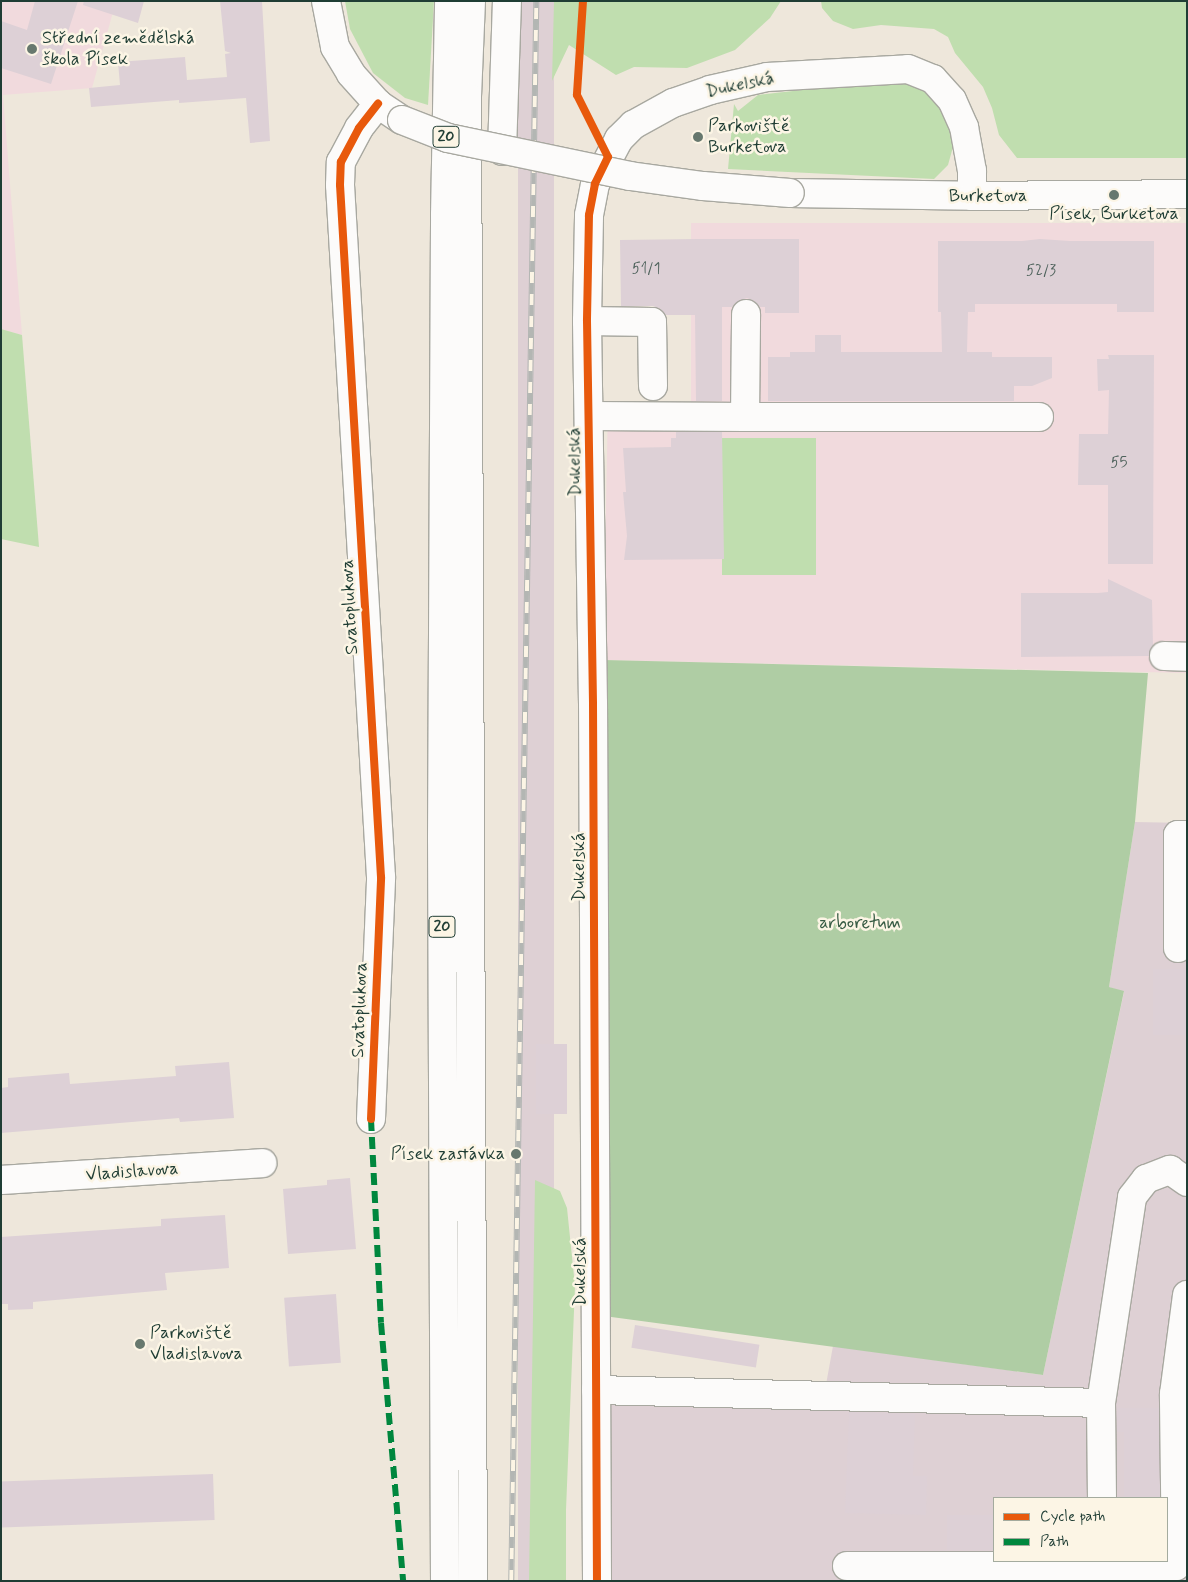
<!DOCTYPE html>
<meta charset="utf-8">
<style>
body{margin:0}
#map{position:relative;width:1188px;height:1582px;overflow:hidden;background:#eee7db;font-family:Mynerve,sans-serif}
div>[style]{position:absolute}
.built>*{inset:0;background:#f1dadd}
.industrial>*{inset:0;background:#ded0d4;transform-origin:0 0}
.green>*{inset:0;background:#c0deaf;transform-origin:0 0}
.forest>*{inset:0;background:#afcda4}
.building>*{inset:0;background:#ddd0d6;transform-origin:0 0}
.roads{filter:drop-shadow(1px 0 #a8a8a0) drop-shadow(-1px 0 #a8a8a0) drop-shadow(0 1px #a8a8a0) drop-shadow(0 -1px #a8a8a0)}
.minor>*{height:28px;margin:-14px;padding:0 14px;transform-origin:14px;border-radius:14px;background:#fcfbfa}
.major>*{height:28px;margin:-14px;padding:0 14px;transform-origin:14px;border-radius:14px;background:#fcfbfa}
.highway>*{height:28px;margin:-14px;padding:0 14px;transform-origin:14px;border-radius:14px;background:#fcfbfa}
.rail>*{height:5.5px;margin-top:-2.75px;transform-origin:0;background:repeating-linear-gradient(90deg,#fcf5e5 0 11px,#b3b6b3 0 22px);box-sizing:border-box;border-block:1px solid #b3b6b3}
.bridges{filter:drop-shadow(1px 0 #a8a8a0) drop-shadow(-1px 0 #a8a8a0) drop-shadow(0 1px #a8a8a0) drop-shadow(0 -1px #a8a8a0)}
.major-bridge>*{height:28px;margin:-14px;padding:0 14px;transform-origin:14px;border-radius:14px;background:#fcfbfa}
.quiet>*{height:6px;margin-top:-3px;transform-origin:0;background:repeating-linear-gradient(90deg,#00873e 0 12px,transparent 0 18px)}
.cycleway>*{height:8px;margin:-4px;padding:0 4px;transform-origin:4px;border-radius:4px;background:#e8590c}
.dots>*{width:14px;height:14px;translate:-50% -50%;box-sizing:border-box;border:2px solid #fcf5e5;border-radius:50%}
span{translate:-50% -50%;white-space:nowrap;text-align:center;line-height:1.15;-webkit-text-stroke:5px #fcf5e5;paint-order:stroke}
.number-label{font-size:15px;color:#4e625c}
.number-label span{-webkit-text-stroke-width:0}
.shield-label span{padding:1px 4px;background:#fcf5e5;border:1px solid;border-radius:4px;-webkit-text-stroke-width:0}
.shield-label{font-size:16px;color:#1f3d34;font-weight:700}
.poi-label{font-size:18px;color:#1f3d34}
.left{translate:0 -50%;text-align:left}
.right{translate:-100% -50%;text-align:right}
.street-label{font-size:18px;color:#1f3d34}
.park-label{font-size:18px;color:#385c45}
.frame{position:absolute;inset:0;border:2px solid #1f3d34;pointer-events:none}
.legend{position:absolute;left:993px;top:1497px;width:175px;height:65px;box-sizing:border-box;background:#fcf5e5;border:1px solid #a4ab9e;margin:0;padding:6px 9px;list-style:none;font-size:15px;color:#1f3d34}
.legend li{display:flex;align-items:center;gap:10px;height:25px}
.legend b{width:25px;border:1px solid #a4ab9e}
</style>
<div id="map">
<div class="built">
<div style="clip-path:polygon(1px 1px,116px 1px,92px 88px,3px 95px,22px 335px,1px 329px)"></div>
<div style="clip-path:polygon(691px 223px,1187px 223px,1187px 673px,603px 660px,608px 403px,691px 406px)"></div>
</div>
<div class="industrial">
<div style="left:518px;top:1px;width:36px;height:1580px"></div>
<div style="clip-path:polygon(evenodd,1135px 822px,1187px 823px,1187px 1581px,608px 1581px,610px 1387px,825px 1390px,833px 1346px,1043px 1375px,1124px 992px,1109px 987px,1135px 822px,994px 1498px,1167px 1498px,1167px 1561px,994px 1561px,994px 1498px)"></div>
</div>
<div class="green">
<div style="clip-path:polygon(345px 1px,434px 1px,428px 105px,405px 98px,373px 73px,350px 29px)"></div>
<div style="clip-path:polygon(554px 1px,781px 1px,770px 18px,735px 50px,687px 68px,634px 67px,616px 75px,569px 45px,552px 81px)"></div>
<div style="clip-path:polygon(821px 1px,1187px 1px,1187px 158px,1017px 158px,999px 135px,992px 108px,983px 87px,955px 53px,948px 37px,934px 29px,881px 25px,853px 29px,833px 21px,822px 8px)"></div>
<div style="clip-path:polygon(890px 80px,916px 82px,939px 100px,953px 127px,953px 147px,948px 165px,934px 179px,728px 169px,734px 104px,738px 111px,758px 95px)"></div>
<div style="clip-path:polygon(1px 329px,22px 335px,39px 547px,1px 539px)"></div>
<div style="left:722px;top:438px;width:94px;height:137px"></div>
<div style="clip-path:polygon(535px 1180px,560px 1191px,567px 1208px,575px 1286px,566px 1510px,566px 1581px,529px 1581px)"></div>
</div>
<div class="forest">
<div style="clip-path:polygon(603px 660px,1148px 673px,1135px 822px,1109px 987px,1124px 991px,1043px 1375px,604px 1316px)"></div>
</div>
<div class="building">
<div style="clip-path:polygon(35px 1px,78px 1px,51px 84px,1px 68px,1px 21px,27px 30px)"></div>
<div style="clip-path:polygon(84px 1px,144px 1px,138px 23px,83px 5px)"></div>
<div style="clip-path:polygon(220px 1px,262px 1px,270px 141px,250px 143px,246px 98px,179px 103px,179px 100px,91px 107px,89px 88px,120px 85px,118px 62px,185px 57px,187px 80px,227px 77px,225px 54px,231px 53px,225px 51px)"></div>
<div style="clip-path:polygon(697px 239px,799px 239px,799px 313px,765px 313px,765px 307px,760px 307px,754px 301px,747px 298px,738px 301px,732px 307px,722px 307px,722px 401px,696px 401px,695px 315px,666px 315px,660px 309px,653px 306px,621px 306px,620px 240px)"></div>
<div style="clip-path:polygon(1040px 239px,1070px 241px,1154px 241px,1154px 312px,1117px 312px,1117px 304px,975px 304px,975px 312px,968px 312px,967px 352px,992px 352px,992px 357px,1052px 357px,1052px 378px,1032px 386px,1014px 386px,1014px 401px,768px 401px,768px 357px,790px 357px,790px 352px,815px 352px,815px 335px,841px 335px,841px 352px,942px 352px,941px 312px,938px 312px,938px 241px,1022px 241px)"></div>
<div style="clip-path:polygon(1108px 355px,1154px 355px,1153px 564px,1108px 564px,1108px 485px,1078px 485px,1079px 434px,1108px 434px,1109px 390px,1098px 391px,1097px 359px,1109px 359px)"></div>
<div style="clip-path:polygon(676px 432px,722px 432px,724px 559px,624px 560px,627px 536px,623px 492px,626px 492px,623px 448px,671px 447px,671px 438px,676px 438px)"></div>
<div style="clip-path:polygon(1108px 579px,1152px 600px,1153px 646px,1149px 656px,1021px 657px,1021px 593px,1098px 593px,1108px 592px)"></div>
<div style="left:1153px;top:969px;width:34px;height:66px"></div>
<div style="left:536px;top:1044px;width:31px;height:70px"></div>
<div style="clip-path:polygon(229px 1062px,234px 1118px,180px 1122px,179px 1118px,1px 1133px,1px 1088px,8px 1087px,8px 1078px,69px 1073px,70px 1084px,176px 1076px,175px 1066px)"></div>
<div style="clip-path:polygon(350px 1178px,356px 1249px,288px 1254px,283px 1189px,327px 1185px,327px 1180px)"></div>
<div style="clip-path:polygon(225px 1215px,229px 1268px,165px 1273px,167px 1290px,33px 1302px,33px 1309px,8px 1310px,8px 1304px,1px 1304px,1px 1237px,161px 1226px,161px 1219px)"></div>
<div style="left:336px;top:1294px;width:69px;height:52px;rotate:86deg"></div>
<div style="left:635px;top:1325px;width:126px;height:23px;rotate:9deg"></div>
<div style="clip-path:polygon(1117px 1408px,1159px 1408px,1160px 1498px,1124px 1498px,1124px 1432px,1117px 1432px)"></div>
<div style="clip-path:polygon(849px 1412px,915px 1414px,913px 1476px,927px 1476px,926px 1515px,845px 1513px)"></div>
<div style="left:213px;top:1474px;width:46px;height:213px;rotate:88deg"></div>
<div style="left:994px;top:1515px;width:35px;height:47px;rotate:90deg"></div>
</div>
<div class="roads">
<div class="minor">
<div style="left:587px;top:321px;width:65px;rotate:0.9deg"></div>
<div style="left:652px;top:322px;width:64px;rotate:89.1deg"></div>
<div style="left:589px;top:416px;width:156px;rotate:0.4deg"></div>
<div style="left:745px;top:417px;width:103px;rotate:-89.4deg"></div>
<div style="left:745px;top:417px;width:294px"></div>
<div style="left:1164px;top:656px;width:23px;rotate:2deg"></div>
<div style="left:1178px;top:948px;width:113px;rotate:-90deg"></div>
<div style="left:1178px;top:835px;width:9px"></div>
<div style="left:371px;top:1119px;width:242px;rotate:-87.6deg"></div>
<div style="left:381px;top:877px;width:693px;rotate:-93.39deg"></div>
<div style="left:340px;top:185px;width:23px;rotate:-88deg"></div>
<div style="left:341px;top:162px;width:38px;rotate:-62deg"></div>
<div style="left:359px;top:128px;width:31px;rotate:-52deg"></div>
<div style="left:1px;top:1180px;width:262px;rotate:-3.7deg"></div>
<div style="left:596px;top:1390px;width:505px;rotate:1.47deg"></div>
<div style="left:1101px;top:1403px;width:208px;rotate:-81.4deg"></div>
<div style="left:1132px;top:1197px;width:23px;rotate:-52deg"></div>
<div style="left:1146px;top:1179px;width:26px;rotate:-21deg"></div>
<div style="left:1170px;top:1170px;width:21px;rotate:35deg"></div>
<div style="left:1101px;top:1403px;width:95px;rotate:89.4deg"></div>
<div style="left:847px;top:1566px;width:329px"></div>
<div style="left:1176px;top:1566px;width:172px;rotate:-90.7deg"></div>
<div style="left:1174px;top:1394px;width:100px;rotate:-82.5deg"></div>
<div style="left:597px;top:1581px;width:877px;rotate:-90.26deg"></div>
<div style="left:593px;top:704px;width:383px;rotate:-90.9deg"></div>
<div style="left:587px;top:321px;width:106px;rotate:-88.9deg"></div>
<div style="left:589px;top:215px;width:32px;rotate:-79deg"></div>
<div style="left:595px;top:184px;width:51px;rotate:-61.9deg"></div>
<div style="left:619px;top:139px;width:20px;rotate:-45deg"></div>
<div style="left:633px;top:125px;width:46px;rotate:-28.8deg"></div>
<div style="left:673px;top:103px;width:39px;rotate:-19deg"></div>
<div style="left:710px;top:90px;width:58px;rotate:-12.8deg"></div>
<div style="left:767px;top:77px;width:141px;rotate:-3.2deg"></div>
<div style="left:908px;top:69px;width:27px;rotate:22deg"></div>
<div style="left:933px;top:79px;width:28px;rotate:48deg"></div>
<div style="left:952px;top:100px;width:30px;rotate:66deg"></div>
<div style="left:964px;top:127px;width:45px;rotate:79.7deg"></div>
<div style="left:972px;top:171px;width:25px;rotate:90deg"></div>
</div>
<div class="major">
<div style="left:326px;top:1px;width:47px;rotate:78.9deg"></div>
<div style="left:335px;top:47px;width:31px;rotate:59deg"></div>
<div style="left:351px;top:74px;width:40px;rotate:48deg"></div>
<div style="left:378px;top:104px;width:29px;rotate:34deg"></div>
<div style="left:790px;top:193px;width:182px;rotate:0.9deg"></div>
<div style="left:972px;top:196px;width:215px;rotate:-0.5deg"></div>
</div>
<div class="highway">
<div style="left:471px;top:1px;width:96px;rotate:92.4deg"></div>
<div style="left:467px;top:97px;width:1484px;rotate:89.77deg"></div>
<div style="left:502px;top:151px;width:150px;rotate:-88.1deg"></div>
<div style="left:445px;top:1581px;width:742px;rotate:-90.23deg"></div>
<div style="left:442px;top:839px;width:624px;rotate:-89.72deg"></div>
<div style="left:445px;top:215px;width:214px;rotate:-88.9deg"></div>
</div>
</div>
<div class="rail">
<div style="left:511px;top:1581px;width:1580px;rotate:-89.09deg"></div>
</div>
<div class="bridges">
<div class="major-bridge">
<div style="left:402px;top:120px;width:49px;rotate:21.4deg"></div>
<div style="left:448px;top:138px;width:186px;rotate:11.8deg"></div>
<div style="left:630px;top:176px;width:74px;rotate:7.8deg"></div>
<div style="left:703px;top:186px;width:87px;rotate:4.6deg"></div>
</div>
</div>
<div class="quiet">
<div style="left:371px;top:1119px;width:204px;rotate:87.2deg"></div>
<div style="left:381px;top:1323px;width:259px;rotate:85.1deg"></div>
</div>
<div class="cycleway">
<div style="left:583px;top:1px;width:94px;rotate:93.7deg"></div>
<div style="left:577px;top:95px;width:69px;rotate:63.4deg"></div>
<div style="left:608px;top:157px;width:30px;rotate:116deg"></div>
<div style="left:595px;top:184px;width:32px;rotate:101deg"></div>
<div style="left:589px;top:215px;width:106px;rotate:91.1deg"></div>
<div style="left:587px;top:321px;width:383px;rotate:89.1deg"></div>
<div style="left:593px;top:704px;width:877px;rotate:89.74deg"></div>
<div style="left:371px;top:1119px;width:242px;rotate:-87.6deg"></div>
<div style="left:381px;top:877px;width:693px;rotate:-93.39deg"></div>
<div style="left:340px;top:185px;width:23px;rotate:-88deg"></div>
<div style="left:341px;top:162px;width:38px;rotate:-62deg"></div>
<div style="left:359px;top:128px;width:31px;rotate:-52deg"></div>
</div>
<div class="dots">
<div style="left:32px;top:49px;background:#67786e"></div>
<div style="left:698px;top:137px;background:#67786e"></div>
<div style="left:1114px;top:195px;background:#67786e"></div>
<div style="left:516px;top:1154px;background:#67786e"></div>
<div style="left:140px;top:1344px;background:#67786e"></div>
</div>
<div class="number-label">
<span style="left:646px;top:270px">51/1</span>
<span style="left:1041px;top:272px">52/3</span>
<span style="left:1119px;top:464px">55</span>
</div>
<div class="shield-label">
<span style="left:446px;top:137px">20</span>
<span style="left:442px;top:927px">20</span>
</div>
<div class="poi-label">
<span class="left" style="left:42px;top:49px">Střední zemědělská<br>škola Písek</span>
<span class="left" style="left:708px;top:137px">Parkoviště<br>Burketova</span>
<span style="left:1114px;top:214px">Písek, Burketova</span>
<span class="right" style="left:505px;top:1154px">Písek zastávka</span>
<span class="left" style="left:150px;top:1344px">Parkoviště<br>Vladislavova</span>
</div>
<div class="street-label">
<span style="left:740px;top:85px;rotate:-12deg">Dukelská</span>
<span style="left:988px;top:196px">Burketova</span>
<span style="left:575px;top:462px;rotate:-91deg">Dukelská</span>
<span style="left:350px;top:607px;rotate:-93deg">Svatoplukova</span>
<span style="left:579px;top:867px;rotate:-90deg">Dukelská</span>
<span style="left:360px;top:1010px;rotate:-88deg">Svatoplukova</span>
<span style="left:132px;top:1172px;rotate:-4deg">Vladislavova</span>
<span style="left:580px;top:1272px;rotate:-90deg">Dukelská</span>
</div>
<div class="park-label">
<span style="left:860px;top:923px">arboretum</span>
</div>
<div class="frame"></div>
<ul class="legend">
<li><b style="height:6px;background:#e8590c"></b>Cycle path</li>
<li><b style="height:6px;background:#00873e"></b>Path</li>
</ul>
</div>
